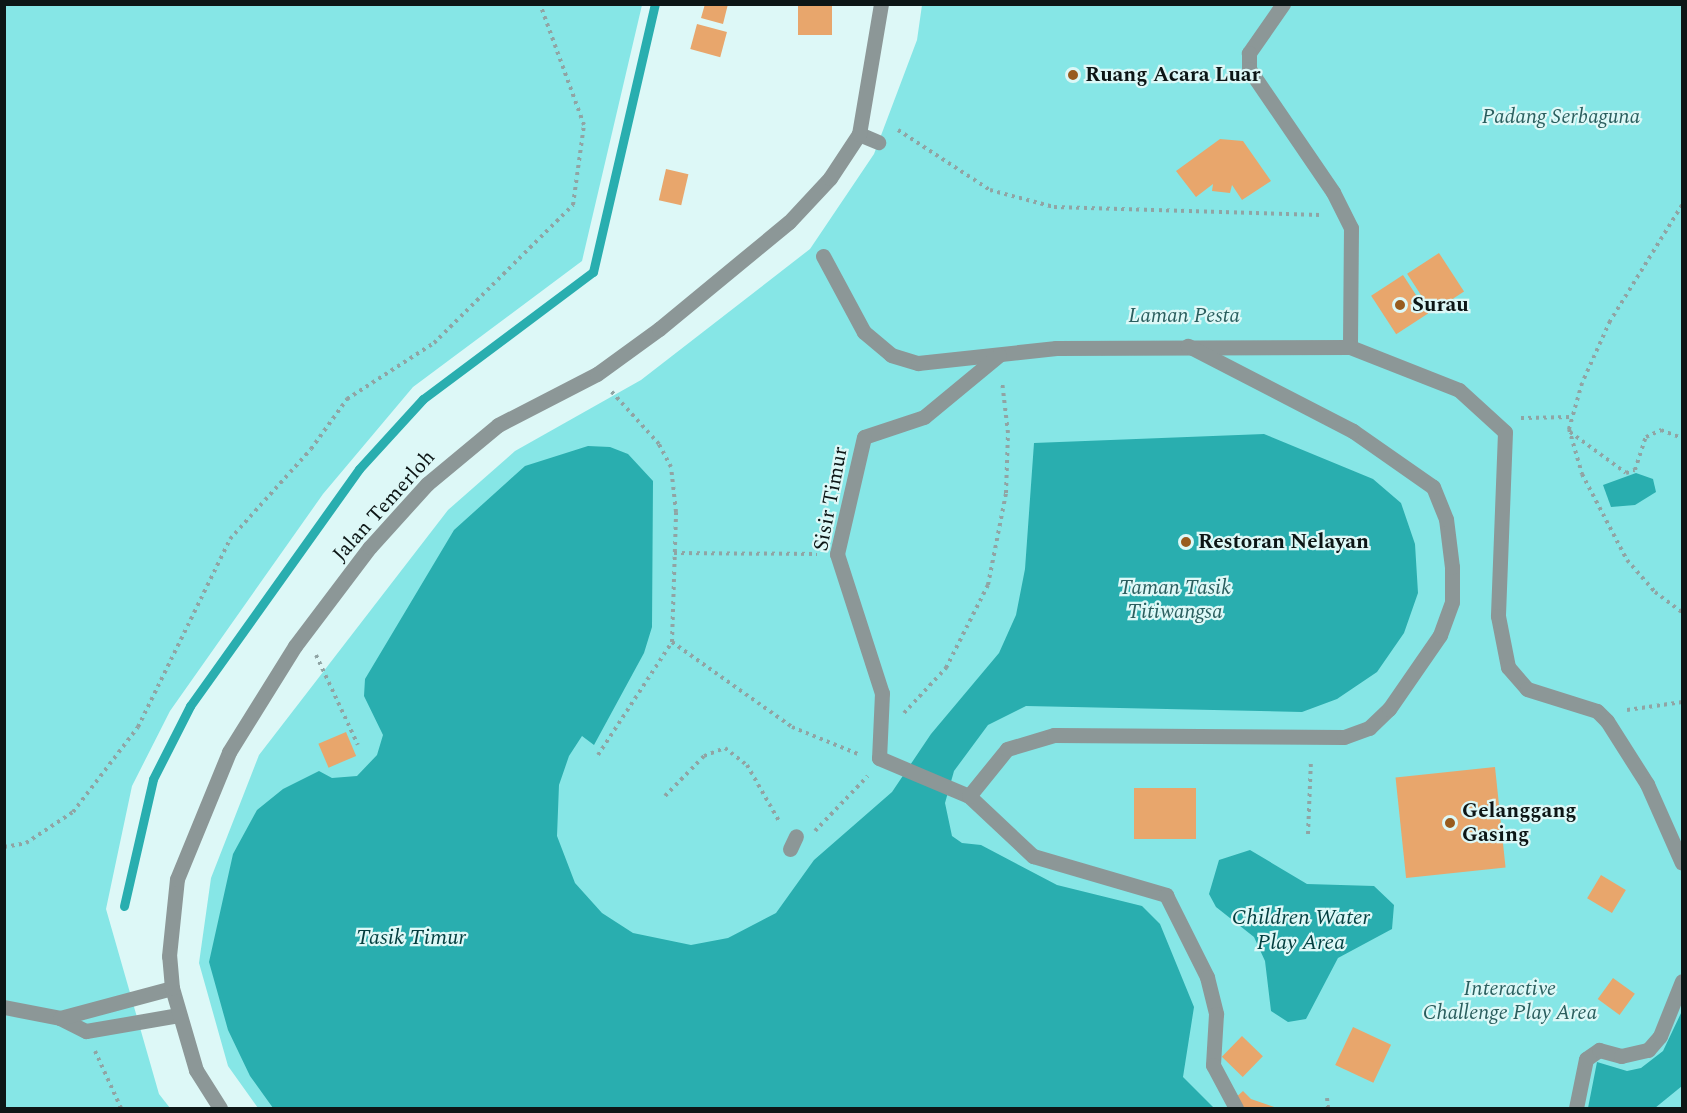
<!DOCTYPE html>
<style>
body{margin:0}
#map{position:relative;width:1687px;height:1113px;overflow:hidden;background:#ddf8f7;font-family:Spectral,serif}
div>[style]{position:absolute}
.green>*{inset:0;background:#86e6e6}
.water>*{inset:0;background:#29aeaf}
.stream>*{height:9px;margin:-4.5px;padding:0 4.5px;transform-origin:4.5px;border-radius:4.5px;background:#29aeaf}
.building>*{inset:0;background:#e8a66c;transform-origin:0 0}
.path>*{height:4px;margin-top:-2px;transform-origin:0;background:repeating-linear-gradient(90deg,#90a4a4 0 3px,transparent 0 7.5px)}
.minor>*{height:15px;margin:-7.5px;padding:0 7.5px;transform-origin:7.5px;border-radius:7.5px;background:#8c9797}
.dots>*{width:16px;height:16px;translate:-50% -50%;box-sizing:border-box;border:3px solid #ddf8f7;border-radius:50%}
span{translate:-50% -50%;white-space:nowrap;text-align:center;line-height:1.15;-webkit-text-stroke:4.5px #ddf8f7;paint-order:stroke}
.poi-label{font-size:21px;color:#0d1616;font-weight:700}
.left{translate:0 -50%;text-align:left}
.park-label{font-size:21px;color:#2a5e5e;font-style:italic}
.street-label{font-size:21px;color:#0d1616}
.water-label{font-size:22px;color:#023e3f;font-style:italic}
.frame{position:absolute;inset:0;border:6px solid #0d1616;pointer-events:none}
</style>
<div id="map">
<div class="green">
<div style="clip-path:polygon(5px 5px,642px 5px,582px 261px,413px 387px,323px 494px,170px 711px,132px 786px,106px 909px,159px 1094px,170px 1108px,5px 1108px)"></div>
<div style="clip-path:polygon(922px 5px,1682px 5px,1682px 1108px,258px 1108px,228px 1066px,199px 963px,211px 878px,259px 755px,448px 510px,515px 451px,641px 380px,810px 249px,874px 154px,917px 40px)"></div>
</div>
<div class="water">
<div style="clip-path:polygon(1264px 434px,1373px 479px,1401px 503px,1415px 544px,1418px 593px,1404px 633px,1377px 672px,1337px 699px,1302px 712px,1026px 706px,988px 725px,954px 771px,945px 803px,952px 836px,962px 843px,981px 845px,1057px 885px,1142px 906px,1160px 924px,1194px 1007px,1183px 1077px,1214px 1108px,273px 1108px,250px 1076px,228px 1030px,209px 962px,233px 854px,257px 810px,283px 789px,319px 771px,332px 778px,357px 776px,377px 755px,383px 735px,364px 696px,365px 679px,454px 530px,525px 466px,588px 446px,610px 447px,628px 454px,653px 481px,652px 627px,644px 653px,594px 745px,582px 736px,569px 756px,559px 785px,557px 836px,575px 883px,602px 913px,633px 933px,691px 945px,728px 938px,776px 913px,814px 860px,892px 792px,931px 734px,999px 653px,1016px 615px,1025px 569px,1034px 443px)"></div>
<div style="clip-path:polygon(1636px 473px,1653px 479px,1656px 492px,1635px 505px,1611px 507px,1603px 485px)"></div>
<div style="clip-path:polygon(1250px 850px,1307px 884px,1374px 886px,1394px 905px,1392px 929px,1338px 958px,1306px 1019px,1288px 1022px,1271px 1011px,1265px 961px,1254px 937px,1216px 907px,1209px 894px,1219px 860px)"></div>
<div style="clip-path:polygon(1682px 1011px,1682px 1086px,1655px 1108px,1588px 1108px,1597px 1062px,1627px 1071px,1641px 1068px,1663px 1051px)"></div>
</div>
<div class="stream">
<div style="left:124px;top:906px;width:130px;rotate:-77.1deg"></div>
<div style="left:153px;top:779px;width:82px;rotate:-63.1deg"></div>
<div style="left:190px;top:706px;width:291px;rotate:-54.5deg"></div>
<div style="left:359px;top:469px;width:95px;rotate:-47.6deg"></div>
<div style="left:423px;top:399px;width:212px;rotate:-36.8deg"></div>
<div style="left:593px;top:272px;width:275px;rotate:-77deg"></div>
</div>
<div class="building">
<div style="clip-path:polygon(705px 4px,728px 4px,723px 24px,701px 18px)"></div>
<div style="left:798px;top:4px;width:34px;height:31px"></div>
<div style="left:697px;top:24px;width:31px;height:26px;rotate:15deg"></div>
<div style="clip-path:polygon(1220px 139px,1243px 141px,1271px 181px,1242px 200px,1232px 185px,1230px 193px,1212px 191px,1213px 184px,1196px 197px,1176px 171px)"></div>
<div style="left:666px;top:169px;width:23px;height:32px;rotate:13deg"></div>
<div style="left:1439px;top:253px;width:46px;height:38px;rotate:57deg"></div>
<div style="left:1403px;top:275px;width:46px;height:38px;rotate:57deg"></div>
<div style="left:346px;top:732px;width:26px;height:30px;rotate:67deg"></div>
<div style="left:1495px;top:767px;width:101px;height:100px;rotate:84deg"></div>
<div style="left:1134px;top:788px;width:62px;height:51px"></div>
<div style="left:1601px;top:875px;width:29px;height:27px;rotate:31deg"></div>
<div style="left:1613px;top:978px;width:27px;height:26px;rotate:36deg"></div>
<div style="left:1353px;top:1027px;width:42px;height:42px;rotate:25deg"></div>
<div style="left:1242px;top:1036px;width:29px;height:29px;rotate:44deg"></div>
<div style="clip-path:polygon(1243px 1091px,1251px 1099px,1277px 1108px,1243px 1108px,1233px 1100px)"></div>
</div>
<div class="path">
<div style="left:898px;top:130px;width:110px;rotate:33.1deg"></div>
<div style="left:990px;top:190px;width:66px;rotate:14.9deg"></div>
<div style="left:1054px;top:207px;width:266px;rotate:1.7deg"></div>
<div style="left:1682px;top:205px;width:137px;rotate:121.8deg"></div>
<div style="left:1610px;top:321px;width:68px;rotate:114.3deg"></div>
<div style="left:1582px;top:383px;width:48px;rotate:105.8deg"></div>
<div style="left:1569px;top:429px;width:47px;rotate:73.9deg"></div>
<div style="left:1582px;top:474px;width:97px;rotate:62.4deg"></div>
<div style="left:1627px;top:560px;width:43px;rotate:48.8deg"></div>
<div style="left:1655px;top:592px;width:34px;rotate:37deg"></div>
<div style="left:1521px;top:418px;width:50px;rotate:-1.1deg"></div>
<div style="left:1570px;top:432px;width:69px;rotate:36.2deg"></div>
<div style="left:1626px;top:473px;width:9px;rotate:-18deg"></div>
<div style="left:1635px;top:470px;width:35px;rotate:-72deg"></div>
<div style="left:1646px;top:437px;width:17px;rotate:-25deg"></div>
<div style="left:1661px;top:430px;width:22px;rotate:21deg"></div>
<div style="left:674px;top:553px;width:143px;rotate:0.4deg"></div>
<div style="left:672px;top:642px;width:147px;rotate:35.3deg"></div>
<div style="left:792px;top:727px;width:71px;rotate:22.2deg"></div>
<div style="left:316px;top:655px;width:99px;rotate:65deg"></div>
<div style="left:1627px;top:710px;width:56px;rotate:-8.3deg"></div>
<div style="left:904px;top:713px;width:62px;rotate:-47deg"></div>
<div style="left:946px;top:668px;width:93px;rotate:-63.2deg"></div>
<div style="left:988px;top:585px;width:94px;rotate:-78.9deg"></div>
<div style="left:1006px;top:493px;width:60px;rotate:-88.1deg"></div>
<div style="left:1008px;top:433px;width:52px;rotate:-96.6deg"></div>
<div style="left:598px;top:755px;width:135px;rotate:-56.8deg"></div>
<div style="left:672px;top:642px;width:130px;rotate:-88.2deg"></div>
<div style="left:676px;top:512px;width:45px;rotate:-96.3deg"></div>
<div style="left:671px;top:467px;width:26px;rotate:-118deg"></div>
<div style="left:659px;top:444px;width:72px;rotate:-132.2deg"></div>
<div style="left:665px;top:796px;width:56px;rotate:-45.7deg"></div>
<div style="left:704px;top:756px;width:22px;rotate:-21deg"></div>
<div style="left:725px;top:748px;width:28px;rotate:38deg"></div>
<div style="left:747px;top:765px;width:64px;rotate:60.3deg"></div>
<div style="left:815px;top:831px;width:76px;rotate:-46.1deg"></div>
<div style="left:1308px;top:834px;width:75px;rotate:-87.7deg"></div>
<div style="left:4px;top:847px;width:22px;rotate:-10deg"></div>
<div style="left:26px;top:843px;width:56px;rotate:-33.4deg"></div>
<div style="left:73px;top:812px;width:107px;rotate:-52.6deg"></div>
<div style="left:138px;top:727px;width:209px;rotate:-63.9deg"></div>
<div style="left:230px;top:539px;width:121px;rotate:-48deg"></div>
<div style="left:311px;top:449px;width:62px;rotate:-54.2deg"></div>
<div style="left:347px;top:399px;width:103px;rotate:-32.8deg"></div>
<div style="left:434px;top:343px;width:196px;rotate:-44.8deg"></div>
<div style="left:573px;top:205px;width:81px;rotate:-82.2deg"></div>
<div style="left:584px;top:125px;width:129px;rotate:-110deg"></div>
<div style="left:95px;top:1051px;width:63px;rotate:65.5deg"></div>
<div style="left:1327px;top:1098px;width:10px;rotate:84deg"></div>
</div>
<div class="minor">
<div style="left:1283px;top:4px;width:60px;rotate:124.8deg"></div>
<div style="left:1249px;top:53px;width:16px;rotate:90deg"></div>
<div style="left:1249px;top:69px;width:149px;rotate:55.7deg"></div>
<div style="left:1333px;top:192px;width:40px;rotate:63.4deg"></div>
<div style="left:1351px;top:228px;width:119px;rotate:90.5deg"></div>
<div style="left:1350px;top:347px;width:117px;rotate:21.5deg"></div>
<div style="left:1459px;top:390px;width:62px;rotate:42.4deg"></div>
<div style="left:1505px;top:432px;width:184px;rotate:92.2deg"></div>
<div style="left:1498px;top:616px;width:52px;rotate:78.9deg"></div>
<div style="left:1508px;top:667px;width:29px;rotate:49deg"></div>
<div style="left:1527px;top:689px;width:73px;rotate:17.4deg"></div>
<div style="left:1597px;top:711px;width:14px;rotate:45deg"></div>
<div style="left:1607px;top:721px;width:75px;rotate:57.6deg"></div>
<div style="left:1647px;top:784px;width:86px;rotate:66.1deg"></div>
<div style="left:859px;top:134px;width:21px;rotate:23deg"></div>
<div style="left:823px;top:256px;width:86px;rotate:61.7deg"></div>
<div style="left:864px;top:332px;width:35px;rotate:40deg"></div>
<div style="left:891px;top:355px;width:28px;rotate:17deg"></div>
<div style="left:918px;top:363px;width:139px;rotate:-6.2deg"></div>
<div style="left:1056px;top:348px;width:294px;rotate:-0.2deg"></div>
<div style="left:999px;top:355px;width:97px;rotate:140.4deg"></div>
<div style="left:924px;top:417px;width:63px;rotate:161.6deg"></div>
<div style="left:864px;top:437px;width:120px;rotate:103deg"></div>
<div style="left:837px;top:554px;width:146px;rotate:72.1deg"></div>
<div style="left:882px;top:693px;width:65px;rotate:92.6deg"></div>
<div style="left:879px;top:758px;width:98px;rotate:22.9deg"></div>
<div style="left:969px;top:796px;width:88px;rotate:43.2deg"></div>
<div style="left:1033px;top:856px;width:139px;rotate:16.3deg"></div>
<div style="left:1166px;top:895px;width:92px;rotate:63.4deg"></div>
<div style="left:1207px;top:977px;width:38px;rotate:76deg"></div>
<div style="left:1216px;top:1014px;width:51px;rotate:93.4deg"></div>
<div style="left:1213px;top:1065px;width:49px;rotate:61.9deg"></div>
<div style="left:969px;top:796px;width:60px;rotate:-51deg"></div>
<div style="left:1007px;top:749px;width:49px;rotate:-16.6deg"></div>
<div style="left:1054px;top:735px;width:290px;rotate:0.4deg"></div>
<div style="left:1344px;top:737px;width:27px;rotate:-20deg"></div>
<div style="left:1369px;top:728px;width:28px;rotate:-44deg"></div>
<div style="left:1389px;top:709px;width:90px;rotate:-55.4deg"></div>
<div style="left:1440px;top:635px;width:35px;rotate:-70deg"></div>
<div style="left:1452px;top:602px;width:35px;rotate:-90deg"></div>
<div style="left:1452px;top:567px;width:48px;rotate:-97.1deg"></div>
<div style="left:1446px;top:519px;width:35px;rotate:-112deg"></div>
<div style="left:1433px;top:487px;width:98px;rotate:-145deg"></div>
<div style="left:1353px;top:431px;width:186px;rotate:-152.7deg"></div>
<div style="left:790px;top:849px;width:14px;rotate:-65deg"></div>
<div style="left:4px;top:1007px;width:57px;rotate:11.1deg"></div>
<div style="left:60px;top:1018px;width:29px;rotate:27deg"></div>
<div style="left:86px;top:1031px;width:94px;rotate:-9.8deg"></div>
<div style="left:60px;top:1018px;width:116px;rotate:-15deg"></div>
<div style="left:220px;top:1108px;width:45px;rotate:-122.3deg"></div>
<div style="left:196px;top:1070px;width:85px;rotate:-106.3deg"></div>
<div style="left:172px;top:988px;width:32px;rotate:-95deg"></div>
<div style="left:169px;top:956px;width:77px;rotate:-84.1deg"></div>
<div style="left:177px;top:879px;width:137px;rotate:-67.7deg"></div>
<div style="left:229px;top:752px;width:125px;rotate:-58.1deg"></div>
<div style="left:295px;top:646px;width:124px;rotate:-52.9deg"></div>
<div style="left:370px;top:547px;width:85px;rotate:-47.9deg"></div>
<div style="left:427px;top:484px;width:92px;rotate:-39.7deg"></div>
<div style="left:498px;top:425px;width:111px;rotate:-27.3deg"></div>
<div style="left:597px;top:374px;width:77px;rotate:-36deg"></div>
<div style="left:659px;top:329px;width:168px;rotate:-39.5deg"></div>
<div style="left:789px;top:222px;width:60px;rotate:-47deg"></div>
<div style="left:830px;top:178px;width:53px;rotate:-56.6deg"></div>
<div style="left:859px;top:134px;width:132px;rotate:-80.4deg"></div>
<div style="left:1576px;top:1108px;width:50px;rotate:-78.5deg"></div>
<div style="left:1586px;top:1059px;width:16px;rotate:-35deg"></div>
<div style="left:1599px;top:1050px;width:23px;rotate:15deg"></div>
<div style="left:1621px;top:1056px;width:28px;rotate:-13deg"></div>
<div style="left:1648px;top:1050px;width:18px;rotate:-49deg"></div>
<div style="left:1660px;top:1036px;width:59px;rotate:-68.2deg"></div>
</div>
<div class="dots">
<div style="left:1073px;top:75px;background:#985b1e"></div>
<div style="left:1400px;top:305px;background:#985b1e"></div>
<div style="left:1186px;top:542px;background:#985b1e"></div>
<div style="left:1450px;top:823px;background:#985b1e"></div>
</div>
<div class="poi-label">
<span class="left" style="left:1085px;top:75px">Ruang Acara Luar</span>
<span class="left" style="left:1412px;top:305px">Surau</span>
<span class="left" style="left:1198px;top:542px">Restoran Nelayan</span>
<span class="left" style="left:1462px;top:823px">Gelanggang<br>Gasing</span>
</div>
<div class="park-label">
<span style="left:1561px;top:117px">Padang Serbaguna</span>
<span style="left:1184px;top:316px">Laman Pesta</span>
<span style="left:1175px;top:600px">Taman Tasik<br>Titiwangsa</span>
<span style="left:1510px;top:1001px">Interactive<br>Challenge Play Area</span>
</div>
<div class="street-label">
<span style="left:831px;top:499px;rotate:-79deg">Sisir Timur</span>
<span style="left:384px;top:506px;rotate:-48deg">Jalan Temerloh</span>
</div>
<div class="water-label">
<span style="left:1301px;top:930px">Children Water<br>Play Area</span>
<span style="left:411px;top:938px">Tasik Timur</span>
</div>
<div class="frame"></div>
</div>
